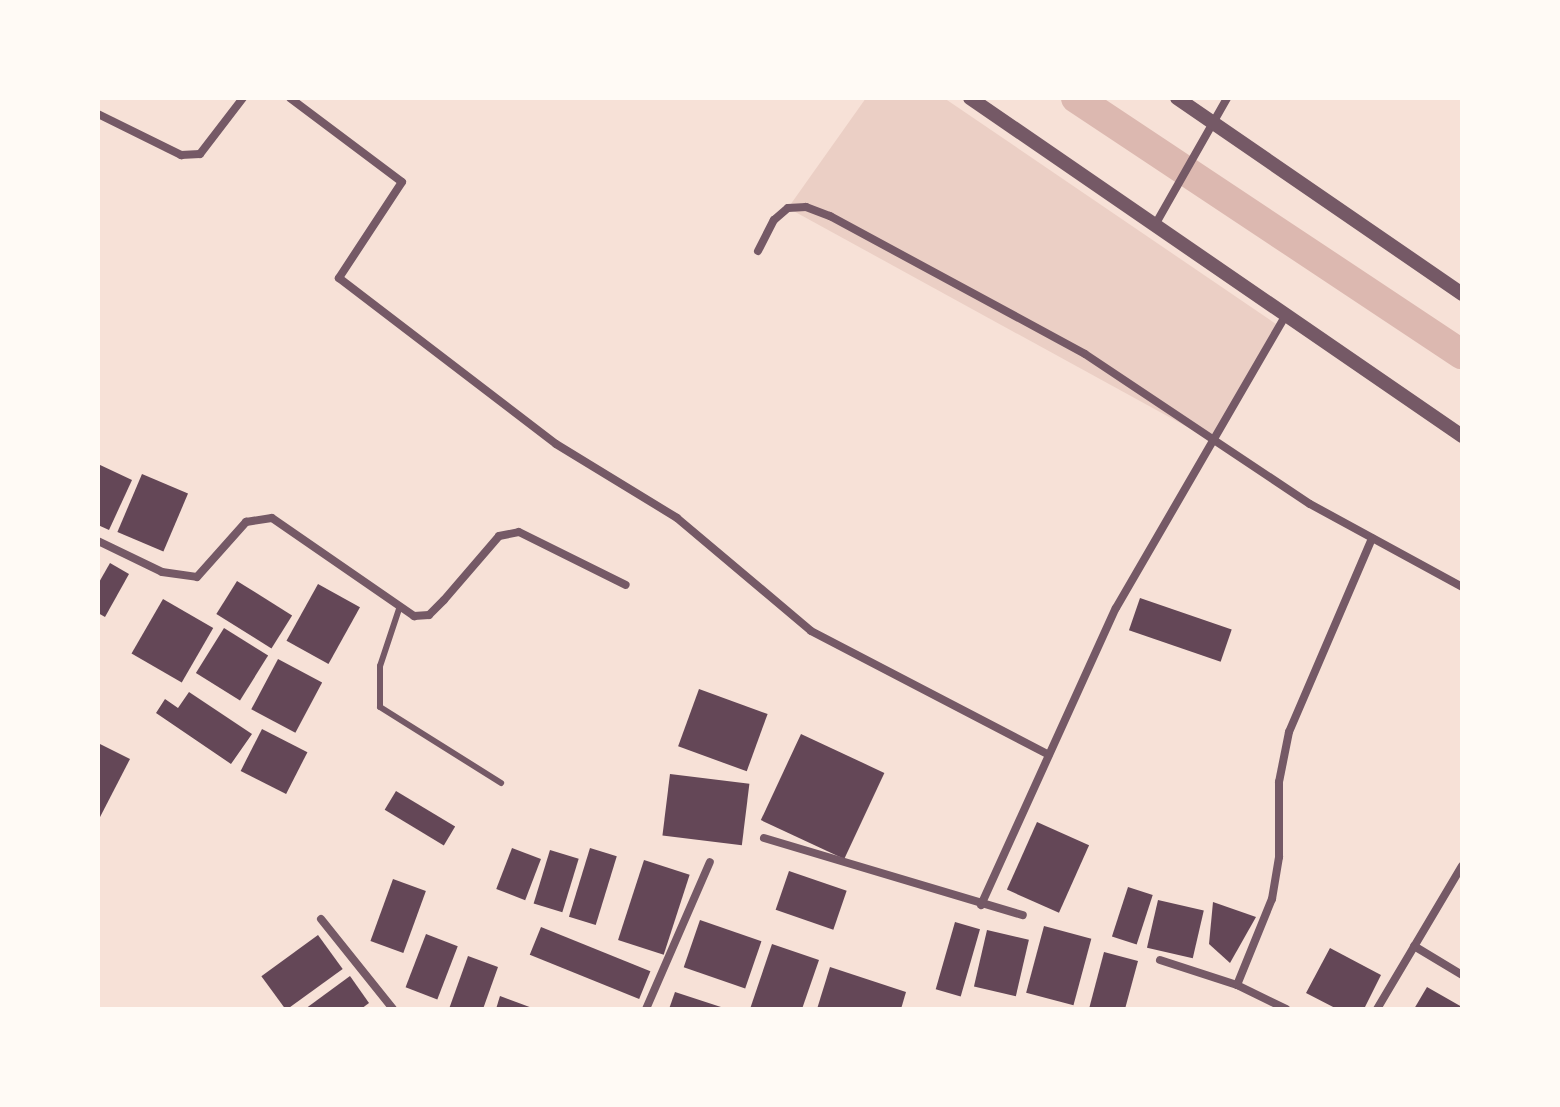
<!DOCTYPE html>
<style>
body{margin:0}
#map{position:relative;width:1560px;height:1107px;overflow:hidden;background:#f7e1d7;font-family:"Varela Round",sans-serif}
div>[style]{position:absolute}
.green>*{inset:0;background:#ebcfc5}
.canal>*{height:30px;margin:-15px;padding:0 15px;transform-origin:15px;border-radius:15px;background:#dcb8b0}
.building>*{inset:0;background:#644757;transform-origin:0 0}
.service>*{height:6px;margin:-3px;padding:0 3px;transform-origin:3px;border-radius:3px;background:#755966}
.minor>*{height:8px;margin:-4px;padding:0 4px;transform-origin:4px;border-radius:4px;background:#755966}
.tertiary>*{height:14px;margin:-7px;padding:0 7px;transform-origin:7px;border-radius:7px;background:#755966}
span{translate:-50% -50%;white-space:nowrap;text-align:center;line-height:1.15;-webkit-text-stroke:6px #fffaf5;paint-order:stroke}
.frame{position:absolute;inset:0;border:100px solid #fffaf5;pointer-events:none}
</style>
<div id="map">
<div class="green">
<div style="clip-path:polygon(866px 98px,944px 98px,1276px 324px,1211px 440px,788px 208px)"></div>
</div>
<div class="canal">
<div style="left:1076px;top:98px;width:463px;rotate:33.6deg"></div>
</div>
<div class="building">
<div style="clip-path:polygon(98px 464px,132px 480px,109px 530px,98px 525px)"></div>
<div style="left:142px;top:474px;width:50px;height:63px;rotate:23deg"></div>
<div style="clip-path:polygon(110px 563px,129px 574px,105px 617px,98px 613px,98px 584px)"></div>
<div style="left:237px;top:581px;width:65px;height:39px;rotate:32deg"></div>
<div style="left:318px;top:584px;width:48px;height:65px;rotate:29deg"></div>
<div style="left:1140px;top:598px;width:97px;height:34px;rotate:19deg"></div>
<div style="left:163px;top:599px;width:58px;height:63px;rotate:30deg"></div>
<div style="left:224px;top:628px;width:52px;height:53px;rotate:32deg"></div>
<div style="left:278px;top:659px;width:50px;height:57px;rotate:28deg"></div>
<div style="left:699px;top:689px;width:73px;height:61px;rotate:20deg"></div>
<div style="clip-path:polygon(189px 692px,252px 734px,231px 764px,156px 713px,165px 699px,178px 708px)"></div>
<div style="left:262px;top:729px;width:51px;height:47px;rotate:27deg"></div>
<div style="left:801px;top:734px;width:92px;height:95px;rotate:25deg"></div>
<div style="clip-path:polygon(98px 743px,130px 759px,98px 821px)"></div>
<div style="left:670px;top:774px;width:80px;height:62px;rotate:7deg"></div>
<div style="left:396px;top:791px;width:69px;height:22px;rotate:31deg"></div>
<div style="left:1037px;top:822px;width:57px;height:74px;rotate:24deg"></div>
<div style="left:512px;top:848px;width:31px;height:44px;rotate:21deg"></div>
<div style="left:590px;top:848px;width:28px;height:72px;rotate:17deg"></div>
<div style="left:550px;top:850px;width:30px;height:56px;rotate:17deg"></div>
<div style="left:644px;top:860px;width:48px;height:84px;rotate:18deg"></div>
<div style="left:789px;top:871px;width:61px;height:41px;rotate:19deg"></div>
<div style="left:393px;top:879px;width:35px;height:66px;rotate:20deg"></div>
<div style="left:1128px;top:887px;width:26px;height:52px;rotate:18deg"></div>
<div style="left:1158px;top:900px;width:47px;height:49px;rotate:13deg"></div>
<div style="clip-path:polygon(1213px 902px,1256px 917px,1230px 963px,1209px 944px)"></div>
<div style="left:700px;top:920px;width:65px;height:50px;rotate:19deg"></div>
<div style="left:955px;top:922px;width:26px;height:70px;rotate:16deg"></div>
<div style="left:1044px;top:926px;width:49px;height:69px;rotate:15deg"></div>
<div style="left:541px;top:927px;width:118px;height:30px;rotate:22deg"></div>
<div style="left:987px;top:930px;width:43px;height:58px;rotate:13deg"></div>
<div style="left:426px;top:934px;width:34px;height:57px;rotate:21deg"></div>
<div style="left:318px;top:935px;width:42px;height:70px;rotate:54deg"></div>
<div style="clip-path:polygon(772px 944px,819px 960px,802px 1009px,750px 1009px)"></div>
<div style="clip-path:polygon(1330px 948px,1381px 975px,1364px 1009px,1337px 1009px,1306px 993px)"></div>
<div style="clip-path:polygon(1104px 952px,1138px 961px,1125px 1009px,1089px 1009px)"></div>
<div style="clip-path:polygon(468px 956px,498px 967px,483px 1009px,449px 1009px)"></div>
<div style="clip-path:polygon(830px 967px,906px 992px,901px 1009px,817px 1009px)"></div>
<div style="clip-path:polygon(350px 976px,369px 1003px,361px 1009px,305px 1009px)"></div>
<div style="clip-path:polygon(1427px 987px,1462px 1007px,1462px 1009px,1414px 1009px)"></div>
<div style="clip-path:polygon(675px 992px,724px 1008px,724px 1009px,669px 1009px)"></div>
<div style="clip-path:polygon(500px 996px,535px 1009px,496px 1009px)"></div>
</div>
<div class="service">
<div style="left:399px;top:609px;width:60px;rotate:108.4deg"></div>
<div style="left:380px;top:666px;width:41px;rotate:90deg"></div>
<div style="left:380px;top:707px;width:143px;rotate:32.1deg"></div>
</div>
<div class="minor">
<div style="left:290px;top:98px;width:140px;rotate:36.9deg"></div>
<div style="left:402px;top:182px;width:115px;rotate:123.3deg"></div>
<div style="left:339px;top:278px;width:273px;rotate:37.4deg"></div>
<div style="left:556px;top:444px;width:142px;rotate:31.4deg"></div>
<div style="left:677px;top:518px;width:175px;rotate:40.1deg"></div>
<div style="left:811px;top:631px;width:268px;rotate:27.5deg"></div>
<div style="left:98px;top:114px;width:93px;rotate:26.3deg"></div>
<div style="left:181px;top:155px;width:19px;rotate:-3deg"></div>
<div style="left:200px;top:154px;width:71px;rotate:-52.5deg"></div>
<div style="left:1155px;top:225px;width:146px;rotate:-60.4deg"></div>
<div style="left:758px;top:251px;width:35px;rotate:-63deg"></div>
<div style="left:774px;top:220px;width:18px;rotate:-41deg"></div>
<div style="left:788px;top:208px;width:18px;rotate:-3deg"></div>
<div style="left:806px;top:207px;width:26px;rotate:21deg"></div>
<div style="left:830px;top:216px;width:290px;rotate:28.4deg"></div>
<div style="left:1085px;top:354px;width:270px;rotate:33.7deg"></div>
<div style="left:1310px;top:504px;width:173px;rotate:28.6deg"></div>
<div style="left:98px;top:541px;width:71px;rotate:25.8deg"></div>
<div style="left:162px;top:572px;width:35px;rotate:8deg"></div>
<div style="left:197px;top:577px;width:74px;rotate:-48.3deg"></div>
<div style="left:246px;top:522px;width:26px;rotate:-9deg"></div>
<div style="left:272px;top:518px;width:173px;rotate:34.6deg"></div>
<div style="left:414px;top:616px;width:15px;rotate:-4deg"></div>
<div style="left:429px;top:615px;width:21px;rotate:-45deg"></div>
<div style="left:444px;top:600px;width:84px;rotate:-49.3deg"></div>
<div style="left:499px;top:536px;width:20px;rotate:-11deg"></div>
<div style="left:519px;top:532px;width:119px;rotate:26.4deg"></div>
<div style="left:764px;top:838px;width:270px;rotate:16.6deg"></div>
<div style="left:981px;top:905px;width:326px;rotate:-65.6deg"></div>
<div style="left:1116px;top:608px;width:337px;rotate:-59.9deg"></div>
<div style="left:321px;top:919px;width:115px;rotate:51.3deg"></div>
<div style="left:1414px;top:946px;width:56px;rotate:31.1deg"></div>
<div style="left:1160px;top:960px;width:81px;rotate:18deg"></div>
<div style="left:1237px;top:985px;width:55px;rotate:26.1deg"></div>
<div style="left:1237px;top:985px;width:93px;rotate:-67.9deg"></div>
<div style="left:1272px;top:899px;width:43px;rotate:-80.5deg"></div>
<div style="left:1279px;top:857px;width:75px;rotate:-90deg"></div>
<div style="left:1279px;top:782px;width:51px;rotate:-78.7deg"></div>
<div style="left:1289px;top:732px;width:211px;rotate:-66.8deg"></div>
<div style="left:646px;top:1009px;width:160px;rotate:-66.5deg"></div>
<div style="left:1377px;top:1009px;width:166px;rotate:-59.3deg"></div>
</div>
<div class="tertiary">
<div style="left:970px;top:98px;width:597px;rotate:34.49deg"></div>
<div style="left:1177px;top:98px;width:346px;rotate:34.5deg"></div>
</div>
<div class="frame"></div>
</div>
